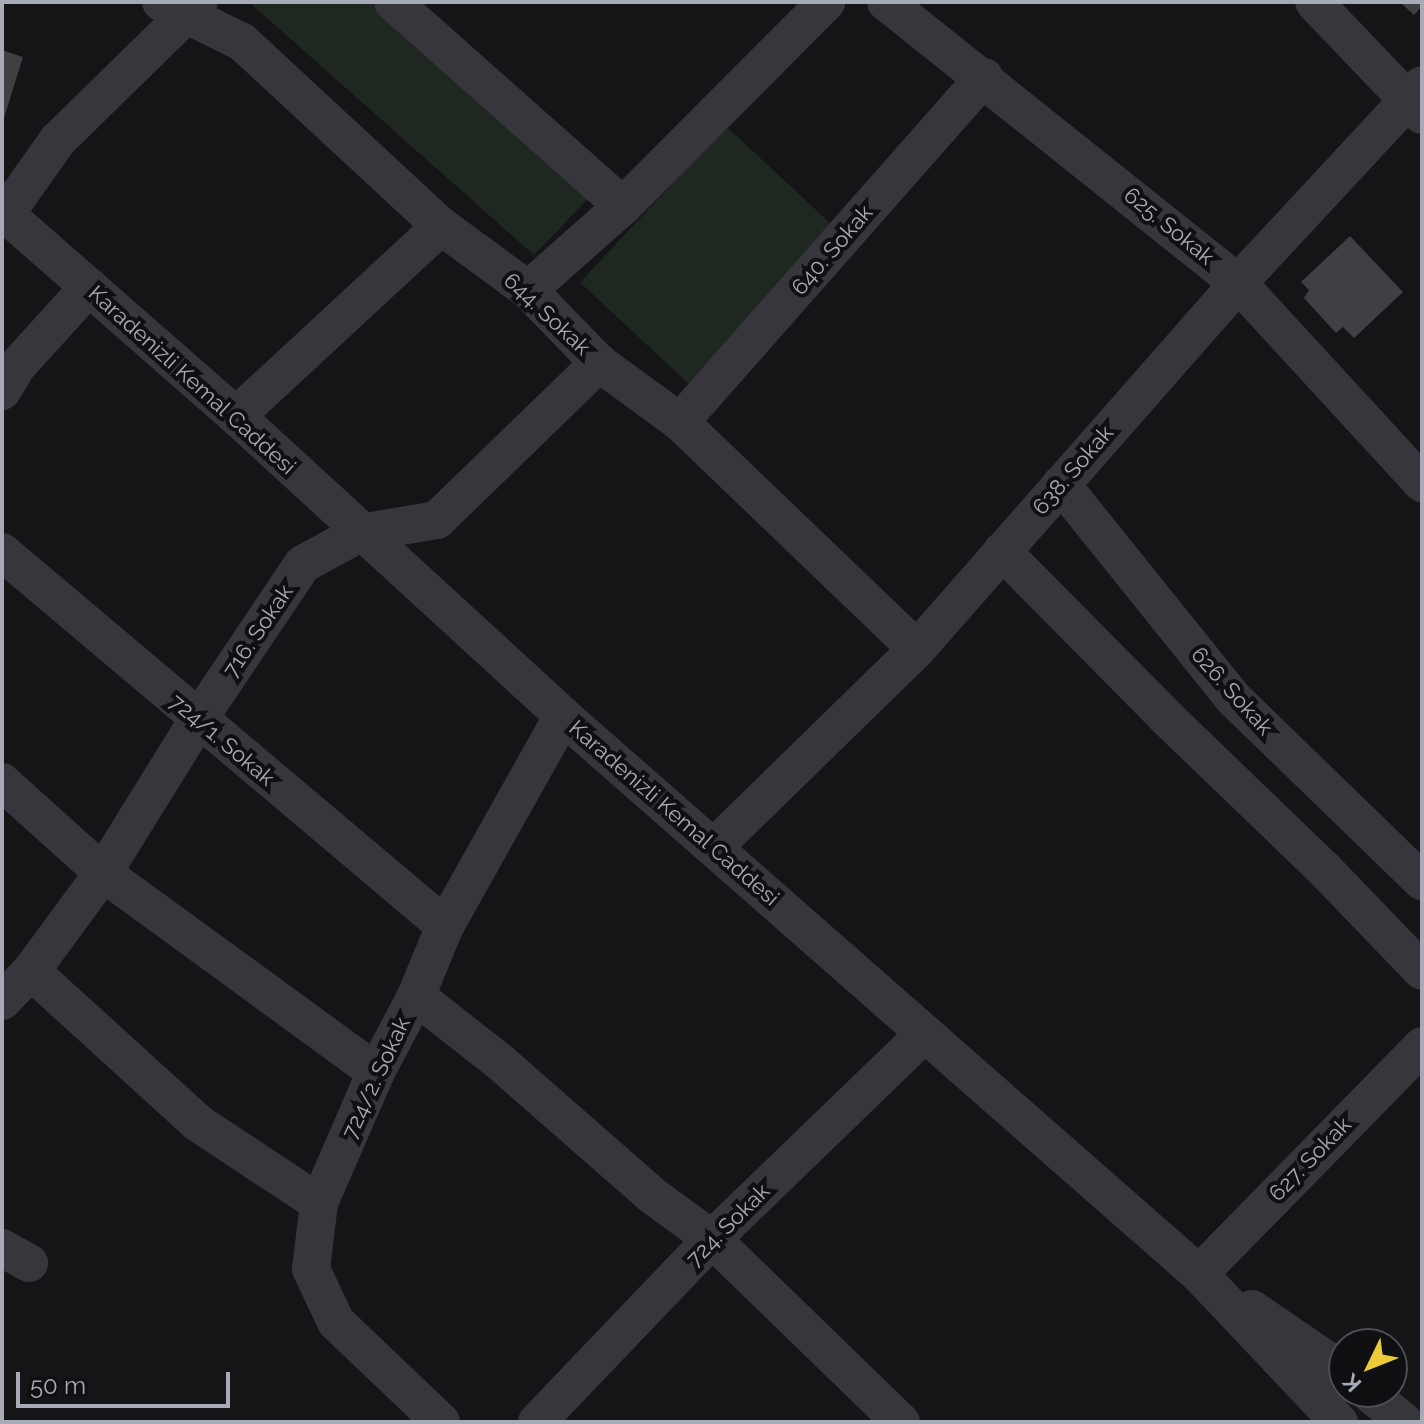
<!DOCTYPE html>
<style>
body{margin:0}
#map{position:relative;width:1424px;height:1424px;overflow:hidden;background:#151517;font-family:Raleway,sans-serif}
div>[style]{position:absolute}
.green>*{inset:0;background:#1f2721;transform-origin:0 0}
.building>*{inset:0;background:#3f3f44}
.minor>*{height:38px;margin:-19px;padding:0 19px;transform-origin:19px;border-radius:19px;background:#36363c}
span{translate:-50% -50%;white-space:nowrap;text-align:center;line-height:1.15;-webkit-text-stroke:8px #101012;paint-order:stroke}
.street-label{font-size:22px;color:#a7aab7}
.frame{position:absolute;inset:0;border:4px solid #a7aab7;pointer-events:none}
.north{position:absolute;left:1328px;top:1328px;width:80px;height:80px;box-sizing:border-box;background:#101012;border:2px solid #4c4e54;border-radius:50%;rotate:227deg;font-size:22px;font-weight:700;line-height:32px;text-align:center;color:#a7aab7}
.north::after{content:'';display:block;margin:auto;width:28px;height:36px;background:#ecca38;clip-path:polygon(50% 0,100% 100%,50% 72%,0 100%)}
.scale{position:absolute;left:16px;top:1372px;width:214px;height:36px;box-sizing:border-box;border:4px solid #a7aab7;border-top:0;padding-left:10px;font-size:24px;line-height:28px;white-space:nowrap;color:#a7aab7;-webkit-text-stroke:6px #101012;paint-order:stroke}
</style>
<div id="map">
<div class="green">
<div style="clip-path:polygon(249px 2px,371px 2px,589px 198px,534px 255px)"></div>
<div style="left:726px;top:126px;width:148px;height:214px;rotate:43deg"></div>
</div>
<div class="building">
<div style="clip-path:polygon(1400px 2px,1422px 2px,1422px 6px,1414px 15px)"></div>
<div style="clip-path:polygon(2px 50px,23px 57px,3px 121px,2px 121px)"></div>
<div style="clip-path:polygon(1350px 236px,1403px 292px,1354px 338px,1343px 327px,1336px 333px,1304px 298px,1309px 290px,1301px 282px)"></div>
</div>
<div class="minor">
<div style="left:161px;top:2px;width:90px;rotate:26.3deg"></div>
<div style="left:242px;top:42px;width:271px;rotate:42.8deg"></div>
<div style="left:441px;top:226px;width:108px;rotate:36.3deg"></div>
<div style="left:528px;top:290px;width:102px;rotate:45.8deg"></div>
<div style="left:599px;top:363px;width:100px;rotate:36.1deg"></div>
<div style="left:680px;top:422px;width:328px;rotate:43.8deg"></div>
<div style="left:393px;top:2px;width:307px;rotate:41.6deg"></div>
<div style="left:886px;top:2px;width:450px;rotate:38.6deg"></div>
<div style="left:1238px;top:283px;width:272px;rotate:47.4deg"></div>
<div style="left:1314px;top:2px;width:156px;rotate:46.3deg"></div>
<div style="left:2px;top:211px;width:311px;rotate:41.2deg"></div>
<div style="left:236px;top:416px;width:444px;rotate:42.5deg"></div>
<div style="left:563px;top:716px;width:846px;rotate:41.26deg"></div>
<div style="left:1199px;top:1274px;width:204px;rotate:46.6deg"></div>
<div style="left:2px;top:219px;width:97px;rotate:-54.7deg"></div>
<div style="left:58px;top:140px;width:197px;rotate:-44.4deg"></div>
<div style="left:528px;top:290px;width:127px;rotate:-41.5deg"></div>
<div style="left:623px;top:206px;width:288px;rotate:-45.1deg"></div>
<div style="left:2px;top:391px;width:29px;rotate:-59deg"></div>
<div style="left:17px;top:366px;width:107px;rotate:-47.7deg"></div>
<div style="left:236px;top:416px;width:280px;rotate:-42.8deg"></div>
<div style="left:680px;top:422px;width:460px;rotate:-48.6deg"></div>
<div style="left:1061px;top:484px;width:276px;rotate:51.2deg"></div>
<div style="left:1234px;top:699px;width:262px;rotate:44.1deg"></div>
<div style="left:1002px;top:551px;width:233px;rotate:45.3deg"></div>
<div style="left:1166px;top:717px;width:219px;rotate:43.9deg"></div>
<div style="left:1324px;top:869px;width:141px;rotate:46.1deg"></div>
<div style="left:2px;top:552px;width:580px;rotate:40.17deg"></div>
<div style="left:2px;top:782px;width:136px;rotate:42deg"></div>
<div style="left:103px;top:873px;width:338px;rotate:36.1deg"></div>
<div style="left:715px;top:846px;width:282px;rotate:-44.3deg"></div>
<div style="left:917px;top:649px;width:487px;rotate:-48.7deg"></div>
<div style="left:1238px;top:283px;width:270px;rotate:-47.1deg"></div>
<div style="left:31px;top:971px;width:226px;rotate:42.3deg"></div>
<div style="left:198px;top:1123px;width:145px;rotate:33.5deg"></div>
<div style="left:416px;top:996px;width:107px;rotate:38.2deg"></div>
<div style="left:500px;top:1062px;width:203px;rotate:41.2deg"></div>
<div style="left:653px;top:1196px;width:73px;rotate:36.1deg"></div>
<div style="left:712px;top:1239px;width:263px;rotate:44.1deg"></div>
<div style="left:2px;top:1001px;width:42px;rotate:-46deg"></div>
<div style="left:31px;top:971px;width:122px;rotate:-53.7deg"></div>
<div style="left:103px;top:873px;width:180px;rotate:-58.2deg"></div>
<div style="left:198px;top:720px;width:188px;rotate:-56.1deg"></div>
<div style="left:303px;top:564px;width:65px;rotate:-28.5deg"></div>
<div style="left:360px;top:533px;width:78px;rotate:-9.6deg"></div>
<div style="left:437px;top:520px;width:226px;rotate:-44.1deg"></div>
<div style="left:2px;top:1248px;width:31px;rotate:29deg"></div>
<div style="left:1199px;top:1274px;width:319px;rotate:-45.6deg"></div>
<div style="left:1252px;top:1309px;width:112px;rotate:34.4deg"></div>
<div style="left:1368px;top:1392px;width:47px;rotate:39.8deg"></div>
<div style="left:441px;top:1422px;width:145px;rotate:-136.4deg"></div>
<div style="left:336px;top:1322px;width:59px;rotate:-115.3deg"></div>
<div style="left:311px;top:1269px;width:66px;rotate:-83.1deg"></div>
<div style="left:319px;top:1203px;width:143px;rotate:-66.5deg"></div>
<div style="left:376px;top:1072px;width:86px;rotate:-62.2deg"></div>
<div style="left:416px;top:996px;width:76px;rotate:-67.5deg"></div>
<div style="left:445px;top:926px;width:241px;rotate:-60.7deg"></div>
<div style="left:537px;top:1422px;width:253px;rotate:-46.3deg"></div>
<div style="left:712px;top:1239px;width:296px;rotate:-44deg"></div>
</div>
<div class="street-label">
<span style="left:1169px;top:226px;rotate:39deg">625. Sokak</span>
<span style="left:832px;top:250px;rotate:-49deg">640. Sokak</span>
<span style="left:547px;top:314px;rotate:43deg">644. Sokak</span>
<span style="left:192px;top:380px;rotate:42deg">Karadenizli Kemal Caddesi</span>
<span style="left:1073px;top:470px;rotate:-49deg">638. Sokak</span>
<span style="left:258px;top:631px;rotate:-56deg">716. Sokak</span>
<span style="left:1232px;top:691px;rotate:48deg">626. Sokak</span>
<span style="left:222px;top:740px;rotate:40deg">724/1. Sokak</span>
<span style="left:674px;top:813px;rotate:41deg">Karadenizli Kemal Caddesi</span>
<span style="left:376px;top:1078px;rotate:-65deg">724/2. Sokak</span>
<span style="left:1310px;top:1159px;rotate:-46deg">627. Sokak</span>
<span style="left:728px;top:1225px;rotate:-45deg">724. Sokak</span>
</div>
<div class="frame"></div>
<div class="north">K</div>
<div class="scale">50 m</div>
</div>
